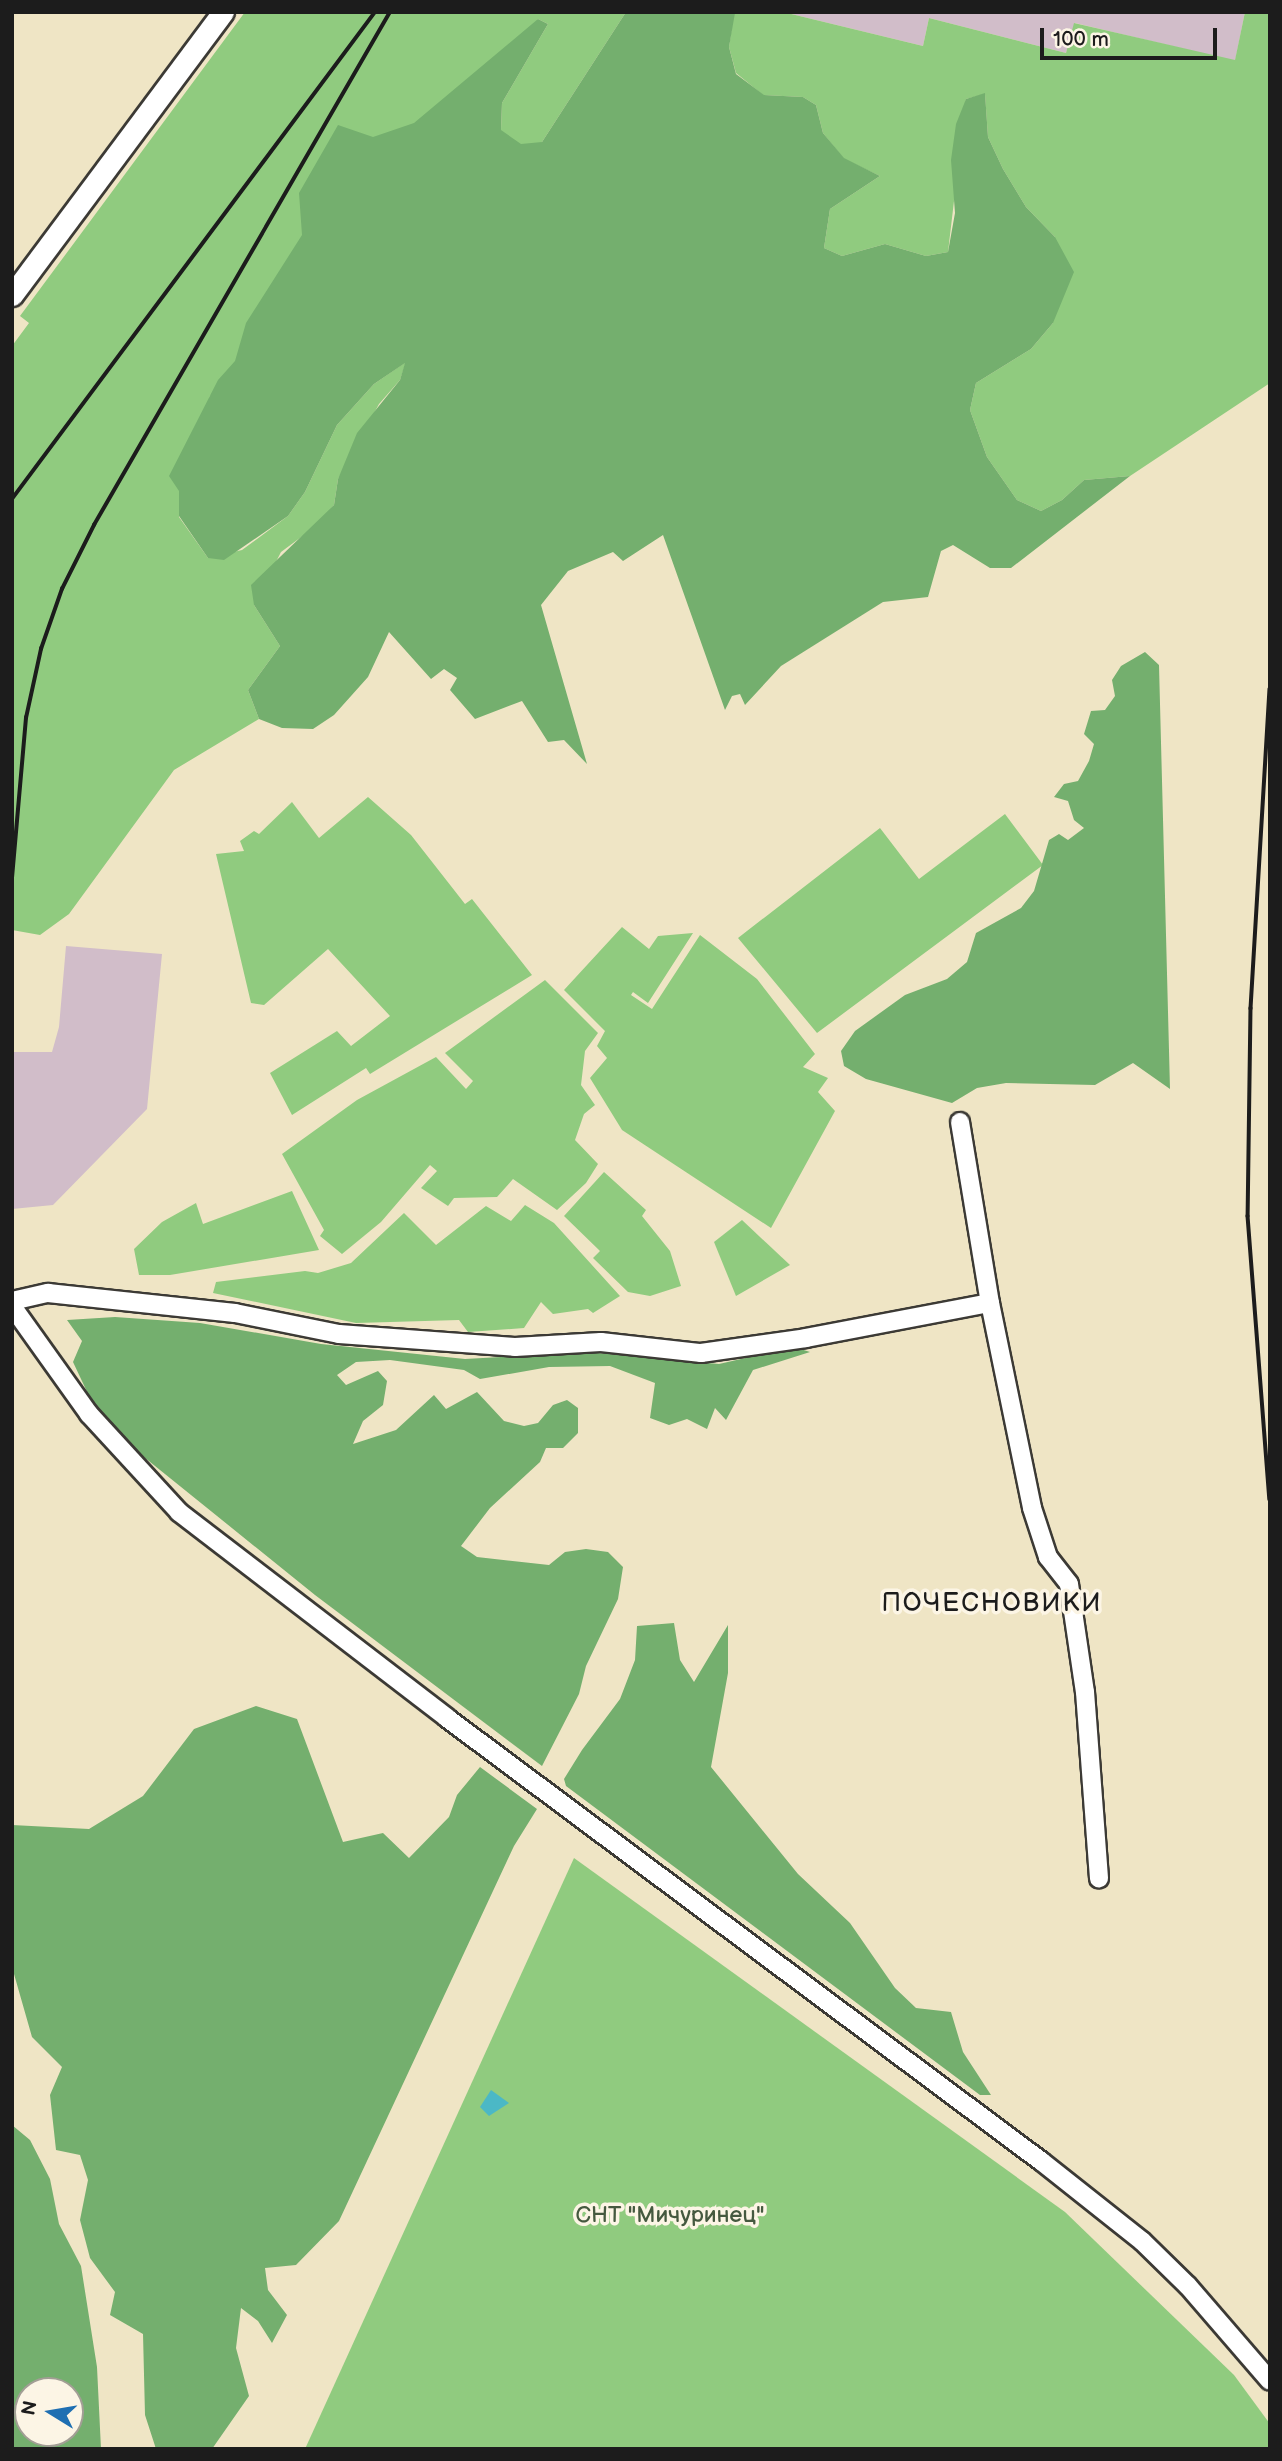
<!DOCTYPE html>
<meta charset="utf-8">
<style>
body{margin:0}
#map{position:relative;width:1282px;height:2461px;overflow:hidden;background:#efe5c5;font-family:"Balsamiq Sans",sans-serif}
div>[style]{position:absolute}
.industrial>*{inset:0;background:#d1bdc9}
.green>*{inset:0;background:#90cb7f}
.forest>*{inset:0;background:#74af6e}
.water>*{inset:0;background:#4bb8c6}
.roads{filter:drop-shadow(2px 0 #3c3a35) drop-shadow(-2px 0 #3c3a35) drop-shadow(0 2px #3c3a35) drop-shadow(0 -2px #3c3a35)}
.minor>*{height:18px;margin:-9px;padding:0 9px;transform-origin:9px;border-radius:9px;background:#fff}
.major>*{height:21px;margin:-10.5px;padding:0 10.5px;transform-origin:10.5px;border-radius:10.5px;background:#fff}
.rail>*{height:3.5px;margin:-1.75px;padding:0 1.75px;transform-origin:1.75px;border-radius:1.75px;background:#1c1c1c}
span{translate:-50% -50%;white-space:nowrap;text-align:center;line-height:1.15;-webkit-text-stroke:7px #fcf5e5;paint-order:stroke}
.park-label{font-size:23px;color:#45593f}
.quarter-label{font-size:26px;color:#1c1c1c;letter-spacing:2px}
.frame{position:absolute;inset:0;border:14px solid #1c1c1c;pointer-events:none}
.north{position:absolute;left:14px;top:2377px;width:70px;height:70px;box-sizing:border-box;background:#fcf5e5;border:2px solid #a29e95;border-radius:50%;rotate:281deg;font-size:19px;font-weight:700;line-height:28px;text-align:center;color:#1c1c1c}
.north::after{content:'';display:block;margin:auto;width:24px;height:32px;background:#1f6fb2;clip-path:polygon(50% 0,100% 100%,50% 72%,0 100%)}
.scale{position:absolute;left:1040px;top:28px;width:177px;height:32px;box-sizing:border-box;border:4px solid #1c1c1c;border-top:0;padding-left:9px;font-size:21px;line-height:24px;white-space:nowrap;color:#1c1c1c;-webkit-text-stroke:5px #fcf5e5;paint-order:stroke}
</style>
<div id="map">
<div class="industrial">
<div style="clip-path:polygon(783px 12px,1245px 12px,1235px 61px,1075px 23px,1066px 53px,929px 18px,923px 46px)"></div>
<div style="clip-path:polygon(66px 946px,162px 954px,147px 1109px,53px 1205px,12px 1209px,12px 1052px,52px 1052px,59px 1027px)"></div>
</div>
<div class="green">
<div style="clip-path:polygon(evenodd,245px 12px,626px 12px,542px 142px,210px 396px,179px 491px,179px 517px,208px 558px,242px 550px,288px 516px,305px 492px,337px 425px,374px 384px,406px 362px,400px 380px,379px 404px,338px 479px,334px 505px,316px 526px,281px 552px,254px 605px,280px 646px,248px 690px,259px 719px,174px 770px,69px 914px,40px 935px,12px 930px,12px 346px,29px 323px,20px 316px,245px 12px,538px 19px,548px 24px,502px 103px,501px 130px,475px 127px,538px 19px)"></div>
<div style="clip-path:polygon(734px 12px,783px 12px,923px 46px,929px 18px,1066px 53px,1074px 23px,1235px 60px,1245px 12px,1270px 12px,1270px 383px,1130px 476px,1084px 480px,1062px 500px,1041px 511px,1017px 500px,987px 457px,970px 410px,976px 383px,1031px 349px,1053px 323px,1055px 237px,1026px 207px,1003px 169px,988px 137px,985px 94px,966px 99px,948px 252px,926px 256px,885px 244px,842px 256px,824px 248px,830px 209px,880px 176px,844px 159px,823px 133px,816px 105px,803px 97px,763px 95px,736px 73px,729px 47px)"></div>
<div style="clip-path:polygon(368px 797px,411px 835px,465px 904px,472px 899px,532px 975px,370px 1074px,366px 1068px,292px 1115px,270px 1073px,337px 1031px,351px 1046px,390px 1016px,328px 949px,264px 1005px,251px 1003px,216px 854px,244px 851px,240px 841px,254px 831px,259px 834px,292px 802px,319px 838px)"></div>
<div style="clip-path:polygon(1005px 814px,1043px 865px,817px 1033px,738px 938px,880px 828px,919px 879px)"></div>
<div style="clip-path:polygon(622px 927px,649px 949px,658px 936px,693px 933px,648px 1003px,633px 992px,631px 995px,652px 1009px,700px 935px,757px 979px,815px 1054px,803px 1067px,828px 1078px,818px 1092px,835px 1111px,771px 1228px,622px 1130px,590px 1078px,607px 1058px,597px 1046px,605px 1031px,564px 990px)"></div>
<div style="clip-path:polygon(545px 980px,598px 1033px,585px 1051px,581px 1085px,595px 1105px,584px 1114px,575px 1140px,598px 1164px,586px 1183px,557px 1210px,513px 1179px,497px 1197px,454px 1198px,448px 1206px,421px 1188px,437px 1171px,430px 1165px,381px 1222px,342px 1254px,320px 1236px,324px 1230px,282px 1154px,357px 1100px,436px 1057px,466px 1089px,473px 1081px,445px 1053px)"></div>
<div style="clip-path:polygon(604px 1172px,646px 1210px,642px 1216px,670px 1251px,681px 1286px,650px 1296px,628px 1292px,593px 1258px,600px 1251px,564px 1216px)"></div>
<div style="clip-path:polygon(292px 1191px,319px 1250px,170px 1275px,139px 1275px,134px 1249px,162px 1222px,196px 1203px,203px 1224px)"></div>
<div style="clip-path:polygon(525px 1205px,554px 1223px,620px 1296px,593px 1313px,588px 1309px,553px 1314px,541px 1302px,524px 1328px,468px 1332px,459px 1320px,356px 1323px,213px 1293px,216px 1282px,305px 1271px,318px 1273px,351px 1263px,404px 1213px,436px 1245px,486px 1206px,511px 1221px)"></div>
<div style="clip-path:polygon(742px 1220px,790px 1265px,736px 1296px,714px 1242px)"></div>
<div style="clip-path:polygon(574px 1858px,1065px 2212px,1234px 2375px,1270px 2424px,1270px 2449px,305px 2449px)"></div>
</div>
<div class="forest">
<div style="clip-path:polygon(626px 12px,735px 13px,729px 47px,736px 74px,764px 95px,803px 97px,816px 105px,823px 133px,844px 158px,880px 176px,830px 209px,824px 248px,842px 256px,885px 244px,926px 256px,948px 252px,955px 213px,951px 160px,956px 124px,966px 99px,985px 93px,988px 137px,1003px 169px,1026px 207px,1055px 237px,1074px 272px,1053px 323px,1031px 349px,976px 383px,970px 410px,987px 457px,1017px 500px,1041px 511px,1062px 500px,1084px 480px,1130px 476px,1011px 568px,990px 568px,953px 545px,941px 551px,928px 597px,883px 602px,781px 666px,745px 705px,740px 694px,732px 696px,725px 710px,663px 535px,623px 561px,613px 552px,568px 571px,541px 605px,587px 764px,564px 740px,548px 742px,522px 701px,475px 719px,450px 690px,457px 678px,444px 669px,431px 679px,389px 632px,368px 677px,334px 715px,313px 729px,282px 728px,259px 719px,248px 690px,280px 646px,254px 605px,251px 585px,334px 505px,338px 479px,357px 433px,400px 380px,405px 363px,374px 384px,337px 425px,305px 492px,288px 516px,224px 560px,208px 558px,179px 516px,179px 491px,169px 476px,218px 380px,235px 361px,246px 323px,302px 235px,299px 193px,338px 125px,373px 137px,414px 123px,538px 19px,548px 24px,502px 103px,501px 130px,521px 144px,542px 142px)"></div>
<div style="clip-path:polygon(1145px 652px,1159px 665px,1170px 1089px,1133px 1063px,1095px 1085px,1006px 1083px,977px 1088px,952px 1103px,866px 1079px,844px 1066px,841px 1051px,855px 1031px,905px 995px,947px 979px,967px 962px,976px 933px,1021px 908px,1034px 891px,1049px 840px,1059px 834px,1068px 840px,1084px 828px,1074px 820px,1068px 801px,1054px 797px,1064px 784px,1078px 781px,1089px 761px,1094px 744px,1084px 734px,1091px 711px,1105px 710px,1115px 696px,1112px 680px,1121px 666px)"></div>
<div style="clip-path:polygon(115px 1317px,200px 1323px,321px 1344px,465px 1359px,587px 1352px,719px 1364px,794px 1347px,810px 1352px,753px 1370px,726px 1420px,715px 1408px,707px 1429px,687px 1419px,669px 1425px,650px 1418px,655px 1383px,610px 1366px,549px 1367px,480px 1379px,464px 1370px,390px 1360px,356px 1362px,337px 1375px,346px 1385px,378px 1371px,387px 1381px,383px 1405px,363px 1421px,353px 1444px,396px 1430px,434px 1395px,446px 1409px,477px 1392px,504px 1421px,524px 1426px,538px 1423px,553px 1405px,567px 1400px,578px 1408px,578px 1433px,563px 1448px,546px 1448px,540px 1462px,490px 1508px,461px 1546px,477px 1557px,549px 1565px,565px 1552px,586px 1549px,608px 1552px,623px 1567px,618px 1599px,586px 1666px,579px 1694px,542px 1766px,315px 1595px,129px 1445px,89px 1396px,73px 1362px,82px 1341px,67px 1320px)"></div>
<div style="clip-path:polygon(674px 1623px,680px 1660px,694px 1682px,728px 1625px,728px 1673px,711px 1767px,798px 1874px,850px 1923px,895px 1988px,916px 2008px,951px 2012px,963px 2052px,991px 2095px,980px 2095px,566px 1786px,564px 1779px,582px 1750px,620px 1699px,635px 1660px,637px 1626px)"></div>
<div style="clip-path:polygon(256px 1706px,297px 1719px,343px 1842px,383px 1833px,409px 1858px,449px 1817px,457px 1795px,480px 1767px,537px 1809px,514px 1846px,339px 2221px,296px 2265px,265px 2268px,268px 2290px,287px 2315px,272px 2343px,258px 2321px,241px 2308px,236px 2348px,249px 2396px,212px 2449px,156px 2449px,145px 2415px,143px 2334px,110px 2315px,115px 2292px,90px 2258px,80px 2220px,88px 2180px,80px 2155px,56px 2150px,50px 2095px,62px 2067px,32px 2037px,12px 1967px,12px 1825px,89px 1829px,143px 1796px,194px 1729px)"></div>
<div style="clip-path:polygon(evenodd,12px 2125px,30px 2140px,50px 2179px,59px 2224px,81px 2266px,97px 2367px,101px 2449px,12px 2449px,12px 2125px,70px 2391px,70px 2433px,28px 2433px,28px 2391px,70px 2391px)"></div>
</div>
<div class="water">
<div style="clip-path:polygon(491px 2090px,509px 2103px,489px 2116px,480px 2107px)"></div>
</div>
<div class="roads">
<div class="minor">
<div style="left:960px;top:1122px;width:183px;rotate:80.6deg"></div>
<div style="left:990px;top:1303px;width:209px;rotate:78.4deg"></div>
<div style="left:1032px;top:1508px;width:52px;rotate:71.9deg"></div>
<div style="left:1048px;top:1557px;width:34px;rotate:52deg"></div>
<div style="left:1069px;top:1584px;width:109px;rotate:81.6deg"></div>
<div style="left:1085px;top:1692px;width:187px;rotate:85.7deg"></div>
<div style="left:12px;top:1301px;width:37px;rotate:-13deg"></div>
<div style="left:48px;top:1293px;width:188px;rotate:6.1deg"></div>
<div style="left:235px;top:1313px;width:106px;rotate:11.4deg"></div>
<div style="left:339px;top:1334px;width:176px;rotate:4.2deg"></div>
<div style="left:515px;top:1347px;width:86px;rotate:-3.3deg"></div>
<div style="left:601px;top:1342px;width:101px;rotate:6.3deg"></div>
<div style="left:701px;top:1353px;width:106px;rotate:-8.1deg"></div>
<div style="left:806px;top:1338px;width:187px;rotate:-10.8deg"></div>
<div style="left:12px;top:1306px;width:133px;rotate:54.5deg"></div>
<div style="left:89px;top:1414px;width:133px;rotate:47.4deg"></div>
<div style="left:179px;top:1512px;width:338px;rotate:37.5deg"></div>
<div style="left:447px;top:1718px;width:741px;rotate:36.72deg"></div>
<div style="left:1041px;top:2161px;width:129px;rotate:38.4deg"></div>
<div style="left:1142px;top:2241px;width:64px;rotate:44.4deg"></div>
<div style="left:1188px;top:2286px;width:125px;rotate:49.2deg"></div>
</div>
<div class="major">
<div style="left:12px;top:295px;width:353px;rotate:-53.3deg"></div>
</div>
</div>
<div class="rail">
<div style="left:12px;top:499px;width:607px;rotate:-53.3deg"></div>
<div style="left:1270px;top:689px;width:320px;rotate:93.4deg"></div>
<div style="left:1251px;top:1008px;width:208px;rotate:90.8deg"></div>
<div style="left:1248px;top:1216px;width:284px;rotate:85.6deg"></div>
<div style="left:12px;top:878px;width:161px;rotate:-85deg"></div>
<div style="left:26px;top:718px;width:71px;rotate:-77.7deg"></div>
<div style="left:41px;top:649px;width:64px;rotate:-70.7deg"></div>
<div style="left:62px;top:589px;width:72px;rotate:-63.4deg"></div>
<div style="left:94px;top:525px;width:592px;rotate:-60.02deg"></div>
<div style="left:12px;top:950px;width:132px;rotate:90deg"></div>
</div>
<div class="park-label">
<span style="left:670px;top:2215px">СНТ "Мичуринец"</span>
</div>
<div class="quarter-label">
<span style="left:992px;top:1604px">ПОЧЕСНОВИКИ</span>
</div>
<div class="frame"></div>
<div class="north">N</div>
<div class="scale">100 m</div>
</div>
